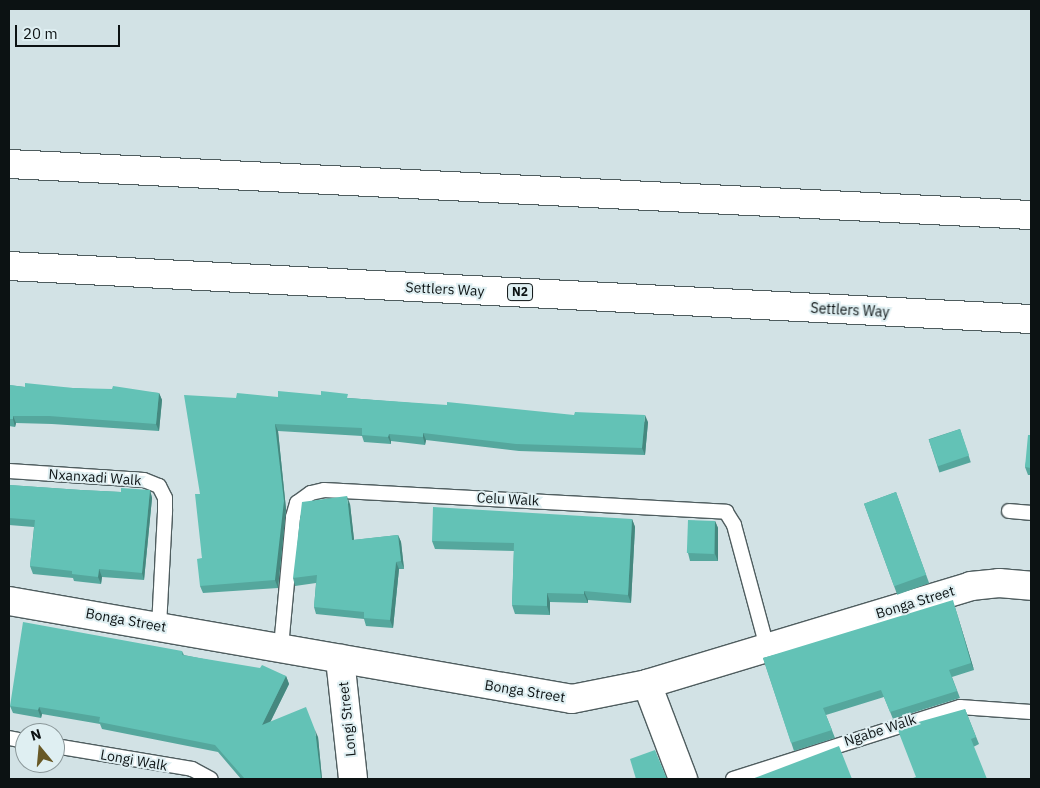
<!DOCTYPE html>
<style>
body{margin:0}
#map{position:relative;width:1040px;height:788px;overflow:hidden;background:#d2e2e5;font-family:"IBM Plex Sans",sans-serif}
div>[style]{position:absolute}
.roads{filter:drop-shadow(1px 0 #4f5d5f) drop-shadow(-1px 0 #4f5d5f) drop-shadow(0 1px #4f5d5f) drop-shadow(0 -1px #4f5d5f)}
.lane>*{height:14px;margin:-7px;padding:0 7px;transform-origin:7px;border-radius:7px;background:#fff}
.street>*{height:28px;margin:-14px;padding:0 14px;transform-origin:14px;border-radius:14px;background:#fff}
.highway>*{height:28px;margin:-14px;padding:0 14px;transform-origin:14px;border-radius:14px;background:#fff}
.wall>*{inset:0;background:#55a79d;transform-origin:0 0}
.shaded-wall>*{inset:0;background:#45887f}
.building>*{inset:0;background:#63c2b6;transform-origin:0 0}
span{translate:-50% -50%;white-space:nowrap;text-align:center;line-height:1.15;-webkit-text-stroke:4px #dfeff2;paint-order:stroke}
.shield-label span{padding:1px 4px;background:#dfeff2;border:1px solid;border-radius:4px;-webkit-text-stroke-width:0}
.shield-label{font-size:12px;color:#0c1213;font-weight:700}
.street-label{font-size:14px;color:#0c1213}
.frame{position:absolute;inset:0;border:10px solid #0c1213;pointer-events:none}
.north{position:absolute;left:15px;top:723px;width:50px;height:50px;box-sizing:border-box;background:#dfeff2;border:1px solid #8b9799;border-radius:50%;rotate:343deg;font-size:14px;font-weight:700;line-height:20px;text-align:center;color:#0c1213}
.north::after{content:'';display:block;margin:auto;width:18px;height:22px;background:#685926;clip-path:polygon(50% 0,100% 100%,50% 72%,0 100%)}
.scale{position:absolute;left:15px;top:25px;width:105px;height:22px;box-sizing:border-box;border:2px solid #0c1213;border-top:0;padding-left:6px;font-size:15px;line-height:18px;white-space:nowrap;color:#0c1213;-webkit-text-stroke:4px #dfeff2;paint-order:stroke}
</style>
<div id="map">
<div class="roads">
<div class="lane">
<div style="left:9px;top:471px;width:135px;rotate:3.8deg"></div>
<div style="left:144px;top:480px;width:16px;rotate:22deg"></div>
<div style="left:159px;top:486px;width:13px;rotate:63deg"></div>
<div style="left:165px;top:498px;width:14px;rotate:90deg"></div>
<div style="left:165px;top:512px;width:113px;rotate:93deg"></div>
<div style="left:1009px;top:511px;width:22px;rotate:5deg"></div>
<div style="left:281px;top:647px;width:131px;rotate:-84.7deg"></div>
<div style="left:293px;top:517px;width:15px;rotate:-74deg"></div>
<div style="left:297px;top:503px;width:17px;rotate:-36deg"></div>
<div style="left:311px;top:493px;width:13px;rotate:-13deg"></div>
<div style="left:324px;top:490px;width:403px;rotate:3.1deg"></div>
<div style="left:726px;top:512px;width:15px;rotate:58deg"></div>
<div style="left:734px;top:525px;width:126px;rotate:74.9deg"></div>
<div style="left:9px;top:738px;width:16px;rotate:11deg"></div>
<div style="left:55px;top:746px;width:139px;rotate:9.5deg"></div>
<div style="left:192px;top:769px;width:21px;rotate:28deg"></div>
<div style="left:733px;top:779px;width:238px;rotate:-17.6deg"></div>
<div style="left:960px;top:707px;width:71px;rotate:4deg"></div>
</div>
<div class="street">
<div style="left:9px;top:601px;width:571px;rotate:9.87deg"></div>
<div style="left:572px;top:699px;width:76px;rotate:-11.3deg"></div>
<div style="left:647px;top:684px;width:338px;rotate:-16.8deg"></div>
<div style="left:971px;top:586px;width:28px;rotate:-6deg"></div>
<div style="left:999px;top:583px;width:32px;rotate:5deg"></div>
<div style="left:340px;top:659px;width:121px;rotate:83.8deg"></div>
<div style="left:647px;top:684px;width:102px;rotate:69.2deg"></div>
</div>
<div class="highway">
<div style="left:9px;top:164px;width:1023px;rotate:2.86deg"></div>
<div style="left:9px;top:266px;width:1023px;rotate:2.97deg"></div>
</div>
</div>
<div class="wall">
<div style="clip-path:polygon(9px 385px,25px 387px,73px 388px,159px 393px,162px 400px,159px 431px,52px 424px,16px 423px,15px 427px,9px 426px)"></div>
<div style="clip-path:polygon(278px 397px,349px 398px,648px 422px,645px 455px,519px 451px,426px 440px,425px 445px,391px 441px,391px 444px,364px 442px,362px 436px,278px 431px,286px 509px,278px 588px,203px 593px,200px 586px,202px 558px,200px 494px,236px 398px)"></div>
<div style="left:960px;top:429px;width:35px;height:33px;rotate:72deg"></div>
<div style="clip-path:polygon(1031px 435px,1031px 475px,1028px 475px,1025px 467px)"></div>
<div style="clip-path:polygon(9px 485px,81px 490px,121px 492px,150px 490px,152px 498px,144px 580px,102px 577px,101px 584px,74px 581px,73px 578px,33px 574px,30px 566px,34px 527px,9px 525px)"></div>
<div style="left:896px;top:492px;width:97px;height:34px;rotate:70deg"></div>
<div style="clip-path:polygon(350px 504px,354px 540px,398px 535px,401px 542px,404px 569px,399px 569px,393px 628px,366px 626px,364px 619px,316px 614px,314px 607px,316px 583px,295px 586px,293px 578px)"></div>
<div style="clip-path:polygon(632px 519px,635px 527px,631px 603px,588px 600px,588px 603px,550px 602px,550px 615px,515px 614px,512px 605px,514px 551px,435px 549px,432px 541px)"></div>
<div style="clip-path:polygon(715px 521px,718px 528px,718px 561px,690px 561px,688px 553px)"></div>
<div style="clip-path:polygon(955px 607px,974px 670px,952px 677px,960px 698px,893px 719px,884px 697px,826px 715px,835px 738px,794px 751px,763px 658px)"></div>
<div style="clip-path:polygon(182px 651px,184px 655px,286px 676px,289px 684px,270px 722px,318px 737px,322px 779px,241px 779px,218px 752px,102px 729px,100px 724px,42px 714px,41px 718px,13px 713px,10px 706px)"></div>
<div style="clip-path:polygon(965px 709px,979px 744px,916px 777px)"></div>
</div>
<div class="shaded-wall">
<div style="clip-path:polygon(159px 393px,162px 400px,159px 431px,156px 424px)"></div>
<div style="clip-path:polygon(645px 415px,648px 422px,645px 455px,642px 448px)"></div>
<div style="clip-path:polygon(13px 416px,16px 423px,15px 427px,13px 419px)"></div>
<div style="clip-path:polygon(275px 424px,278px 431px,286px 509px,278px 588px,275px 580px)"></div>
<div style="clip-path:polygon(423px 433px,426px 440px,425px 445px,423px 437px)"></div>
<div style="clip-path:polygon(389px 434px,391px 441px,391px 444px,388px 437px)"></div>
<div style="clip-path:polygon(150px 490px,152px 498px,144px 580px,142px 573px)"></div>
<div style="clip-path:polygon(347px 496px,350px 504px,355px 548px,352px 540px)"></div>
<div style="clip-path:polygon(632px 519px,635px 527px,631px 603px,628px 595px)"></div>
<div style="clip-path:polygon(715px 521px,718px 528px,718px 561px,715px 554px)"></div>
<div style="clip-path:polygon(398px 535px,401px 542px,404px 569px,401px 561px)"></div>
<div style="clip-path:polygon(396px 562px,399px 569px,393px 628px,390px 620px)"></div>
<div style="clip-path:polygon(99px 569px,102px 577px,101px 584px,98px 577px)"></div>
<div style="clip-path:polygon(584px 591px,588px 600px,588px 603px,584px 594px)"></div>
<div style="clip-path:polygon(547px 593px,550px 602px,550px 615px,547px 606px)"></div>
<div style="clip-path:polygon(953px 600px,955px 607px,974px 670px,971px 663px)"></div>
<div style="clip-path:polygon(286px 676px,289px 684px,265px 733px,262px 725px)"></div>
<div style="clip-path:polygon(39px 707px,42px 714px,41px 718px,38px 710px)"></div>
<div style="clip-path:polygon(315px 730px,318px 737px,322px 779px,321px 779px)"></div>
</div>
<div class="building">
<div style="clip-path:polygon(25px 383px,73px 388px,112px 389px,113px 386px,159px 393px,156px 424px,49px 416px,13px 416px,13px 419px,9px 419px,9px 385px,25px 387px)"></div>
<div style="clip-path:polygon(278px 391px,321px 395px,321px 391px,348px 394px,347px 398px,447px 405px,447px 402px,574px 415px,575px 412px,645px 415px,642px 448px,516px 444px,423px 433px,423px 437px,389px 434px,388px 437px,362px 435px,362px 428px,275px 424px,284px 501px,275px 580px,200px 586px,197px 559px,202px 558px,195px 494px,200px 494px,184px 395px,236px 398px,237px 393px,278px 397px)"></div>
<div style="left:960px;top:429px;width:28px;height:33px;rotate:71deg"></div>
<div style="clip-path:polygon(1028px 435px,1031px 435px,1031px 468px,1025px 467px)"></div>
<div style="clip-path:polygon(9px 485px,81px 490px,121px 492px,121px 488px,150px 490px,142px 573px,99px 569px,98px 577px,72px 574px,72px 571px,30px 566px,35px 520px,9px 518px)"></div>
<div style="left:896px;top:492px;width:88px;height:34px;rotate:70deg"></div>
<div style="clip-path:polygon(347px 496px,352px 540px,398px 535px,401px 561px,396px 562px,390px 620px,364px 618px,364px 612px,314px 607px,317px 575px,293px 578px,302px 502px)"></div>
<div style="clip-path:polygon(433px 507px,632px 519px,628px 595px,584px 591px,584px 594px,547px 593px,547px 606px,512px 605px,514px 543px,432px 541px)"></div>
<div style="left:688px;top:520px;width:27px;height:33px;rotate:2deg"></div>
<div style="clip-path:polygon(953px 600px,971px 663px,949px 670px,957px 691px,890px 712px,881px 690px,823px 708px,832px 730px,791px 743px,763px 658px)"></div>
<div style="clip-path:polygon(23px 622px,182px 651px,182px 655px,260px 668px,262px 665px,286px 676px,262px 725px,306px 707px,315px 730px,321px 779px,245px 779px,215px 745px,99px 722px,100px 717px,39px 707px,38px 710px,10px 706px)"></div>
<div style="clip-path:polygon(965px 709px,976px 737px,971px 739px,987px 779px,910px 779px,916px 777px,897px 728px)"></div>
<div style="clip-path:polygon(839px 746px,852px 779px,752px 779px)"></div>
<div style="clip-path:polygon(655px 750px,667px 779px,636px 779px,630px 759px)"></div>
</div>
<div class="shield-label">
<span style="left:520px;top:292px">N2</span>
</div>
<div class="street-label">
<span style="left:445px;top:289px;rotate:3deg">Settlers Way</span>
<span style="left:850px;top:310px;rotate:3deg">Settlers Way</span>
<span style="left:95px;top:477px;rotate:4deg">Nxanxadi Walk</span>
<span style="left:508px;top:499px;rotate:3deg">Celu Walk</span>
<span style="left:915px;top:602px;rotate:-17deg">Bonga Street</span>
<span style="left:126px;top:620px;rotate:10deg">Bonga Street</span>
<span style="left:525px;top:691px;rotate:9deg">Bonga Street</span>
<span style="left:347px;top:719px;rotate:-96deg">Longi Street</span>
<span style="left:880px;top:730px;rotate:-18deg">Ngabe Walk</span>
<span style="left:134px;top:760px;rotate:10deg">Longi Walk</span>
</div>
<div class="frame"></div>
<div class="north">N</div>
<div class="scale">20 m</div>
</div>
